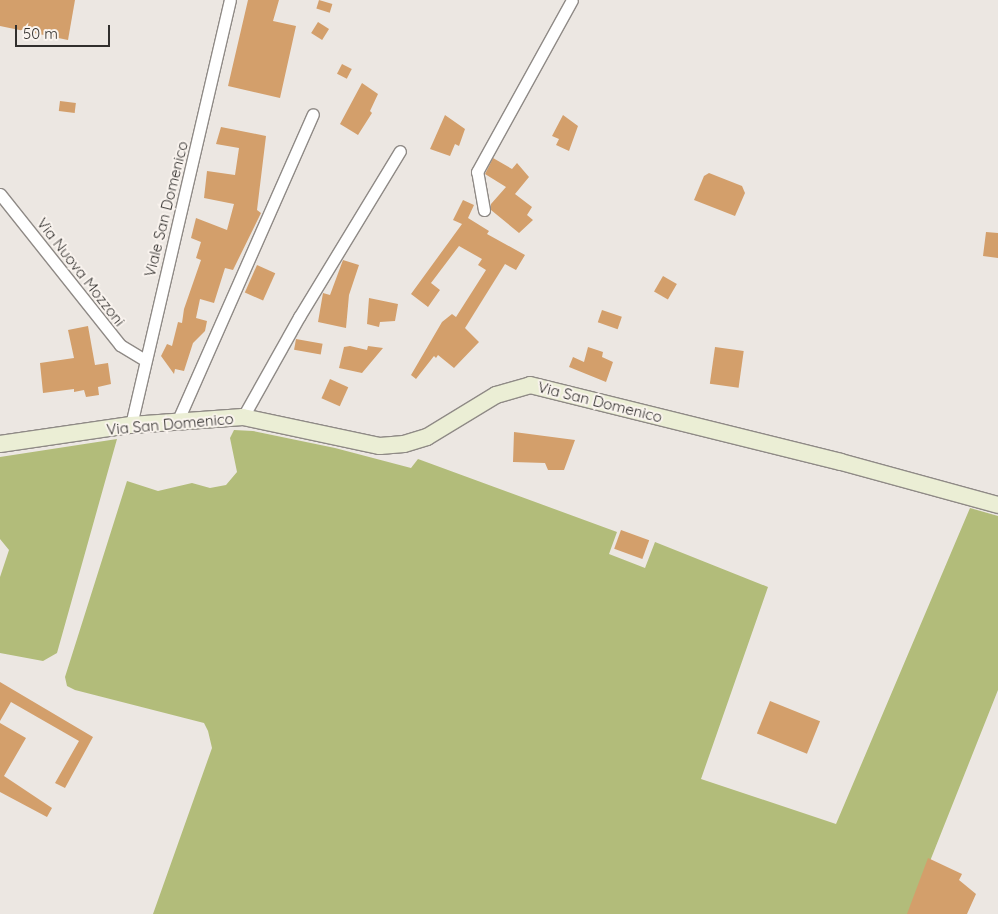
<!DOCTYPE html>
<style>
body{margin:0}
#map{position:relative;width:998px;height:914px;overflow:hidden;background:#ece7e2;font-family:Quicksand,sans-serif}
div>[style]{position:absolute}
.green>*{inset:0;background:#b2bc7a}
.building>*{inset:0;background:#d39f6b;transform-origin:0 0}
.roads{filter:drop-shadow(1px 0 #8f8a86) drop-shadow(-1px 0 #8f8a86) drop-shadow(0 1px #8f8a86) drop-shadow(0 -1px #8f8a86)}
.street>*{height:11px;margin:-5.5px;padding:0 5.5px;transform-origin:5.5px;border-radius:5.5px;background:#fff}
.secondary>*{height:16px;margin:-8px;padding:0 8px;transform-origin:8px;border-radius:8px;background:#ebeed5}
span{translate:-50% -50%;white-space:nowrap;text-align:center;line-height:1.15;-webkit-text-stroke:4px #faf4ef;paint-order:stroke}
.street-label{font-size:15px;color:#312f2d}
.scale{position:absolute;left:15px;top:25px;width:95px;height:22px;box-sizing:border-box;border:2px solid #312f2d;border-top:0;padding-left:6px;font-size:15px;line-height:18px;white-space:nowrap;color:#312f2d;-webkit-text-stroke:4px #faf4ef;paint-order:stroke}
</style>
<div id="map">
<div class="green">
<div style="clip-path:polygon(234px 430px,253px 431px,335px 448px,411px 468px,418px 459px,617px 532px,609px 554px,645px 568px,655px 542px,768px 587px,701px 779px,836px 824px,970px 508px,998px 516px,998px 690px,909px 914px,153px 914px,212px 748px,208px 731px,204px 723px,75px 690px,67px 686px,65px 677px,127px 481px,158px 491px,192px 483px,210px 488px,226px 485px,237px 472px,230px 438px)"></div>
<div style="clip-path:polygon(117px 439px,57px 653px,43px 661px,0 653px,0 577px,9px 550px,0 539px,0 457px)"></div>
</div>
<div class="building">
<div style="clip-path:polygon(0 0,75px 0,68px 40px,0 26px)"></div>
<div style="clip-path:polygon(248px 0,279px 0,273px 21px,296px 26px,280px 98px,228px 86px)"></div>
<div style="left:319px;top:0;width:14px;height:9px;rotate:17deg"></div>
<div style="left:318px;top:22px;width:13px;height:13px;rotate:32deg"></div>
<div style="left:342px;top:64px;width:11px;height:11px;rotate:27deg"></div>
<div style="clip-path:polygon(362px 83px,378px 94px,370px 111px,372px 113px,358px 135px,340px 124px)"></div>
<div style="left:60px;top:101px;width:16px;height:10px;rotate:7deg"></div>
<div style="clip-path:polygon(445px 115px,465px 129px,459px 146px,455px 144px,450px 156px,430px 149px)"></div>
<div style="clip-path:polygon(563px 115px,578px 126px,569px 151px,556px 145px,559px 139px,552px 136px)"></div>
<div style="clip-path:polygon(221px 127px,266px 136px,257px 210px,261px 213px,233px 270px,225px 268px,214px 303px,200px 299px,196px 318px,207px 321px,205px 331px,193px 343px,184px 371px,175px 369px,174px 374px,161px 356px,167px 344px,172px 346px,178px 322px,182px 323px,184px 309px,201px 260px,196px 258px,201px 242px,191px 238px,196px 218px,227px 230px,234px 204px,204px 198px,207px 171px,235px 175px,239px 148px,216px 144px)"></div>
<div style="clip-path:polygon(493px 158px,512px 169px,517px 163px,529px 177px,515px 194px,532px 207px,527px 215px,533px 220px,519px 233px,491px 210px,491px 204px,506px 187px,485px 174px)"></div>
<div style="clip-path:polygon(709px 173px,742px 186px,745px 193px,735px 216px,694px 200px,704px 176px)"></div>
<div style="clip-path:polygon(463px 200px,474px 205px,468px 218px,489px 231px,487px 234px,525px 255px,516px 270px,505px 264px,465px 328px,479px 342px,454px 368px,438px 355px,436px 358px,434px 356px,416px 379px,411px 375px,442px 322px,452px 314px,456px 317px,486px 270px,478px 265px,482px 259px,459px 246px,431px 283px,440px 290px,428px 307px,411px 294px,462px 224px,453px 220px)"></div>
<div style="clip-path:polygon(986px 232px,998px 233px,998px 258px,983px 256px)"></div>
<div style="clip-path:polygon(343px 260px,359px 265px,349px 295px,346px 328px,318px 322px,323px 293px,330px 295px)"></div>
<div style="left:257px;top:265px;width:20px;height:30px;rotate:24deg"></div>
<div style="left:663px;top:276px;width:16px;height:18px;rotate:30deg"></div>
<div style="clip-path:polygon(369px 298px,398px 304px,395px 321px,380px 322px,379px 327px,367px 324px)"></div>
<div style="left:602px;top:310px;width:21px;height:13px;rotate:19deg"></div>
<div style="clip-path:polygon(88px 326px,95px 365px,108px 363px,111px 384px,98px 387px,99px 395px,86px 397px,84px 390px,74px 392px,74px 389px,43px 393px,40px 363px,74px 358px,68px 330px)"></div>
<div style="left:296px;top:339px;width:27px;height:11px;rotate:10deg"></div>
<div style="clip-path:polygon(350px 346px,367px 350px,368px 346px,383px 348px,362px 373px,339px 368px,344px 347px)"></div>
<div style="clip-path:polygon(588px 347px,603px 352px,602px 357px,613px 362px,606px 382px,569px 367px,573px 357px,584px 362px)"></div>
<div style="left:715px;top:347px;width:29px;height:37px;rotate:8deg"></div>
<div style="left:330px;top:379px;width:20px;height:21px;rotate:24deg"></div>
<div style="clip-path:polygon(514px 432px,575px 440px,564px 470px,548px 470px,545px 463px,513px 462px)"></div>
<div style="left:621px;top:530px;width:30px;height:20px;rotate:20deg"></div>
<div style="clip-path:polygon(0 682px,93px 737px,65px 788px,55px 783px,79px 741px,11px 702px,0 721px)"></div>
<div style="left:770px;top:701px;width:54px;height:35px;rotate:22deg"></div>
<div style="clip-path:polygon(0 723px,26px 738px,4px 776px,52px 808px,47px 817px,0 792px)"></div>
<div style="clip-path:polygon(928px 858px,962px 874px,959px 880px,976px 894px,967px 914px,907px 914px)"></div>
</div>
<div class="roads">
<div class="street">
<div style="left:0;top:194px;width:193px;rotate:51.5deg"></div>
<div style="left:120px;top:345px;width:29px;rotate:31deg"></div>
<div style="left:484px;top:210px;width:39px;rotate:-100deg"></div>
<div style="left:477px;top:172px;width:196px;rotate:-61.1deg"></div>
<div style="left:243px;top:417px;width:115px;rotate:-60.8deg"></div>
<div style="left:299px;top:317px;width:194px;rotate:-58.7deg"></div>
<div style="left:178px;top:420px;width:334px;rotate:-66.2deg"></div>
<div style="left:131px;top:425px;width:436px;rotate:-76.9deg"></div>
</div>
<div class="secondary">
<div style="left:0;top:444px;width:132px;rotate:-8.3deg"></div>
<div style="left:131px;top:425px;width:112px;rotate:-4.1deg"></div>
<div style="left:243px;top:417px;width:140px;rotate:12deg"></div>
<div style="left:380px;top:446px;width:24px;rotate:-5deg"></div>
<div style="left:404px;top:444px;width:24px;rotate:-17deg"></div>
<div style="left:427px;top:437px;width:81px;rotate:-31.3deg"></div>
<div style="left:496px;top:395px;width:35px;rotate:-16deg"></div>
<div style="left:530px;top:385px;width:320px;rotate:13.9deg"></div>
<div style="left:841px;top:462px;width:163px;rotate:15.3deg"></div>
</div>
</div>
<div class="street-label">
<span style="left:166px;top:209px;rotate:-76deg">Viale San Domenico</span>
<span style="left:81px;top:272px;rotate:52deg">Via Nuova Mozzoni</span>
<span style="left:600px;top:402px;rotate:14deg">Via San Domenico</span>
<span style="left:170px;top:424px;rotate:-5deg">Via San Domenico</span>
</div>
<div class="scale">50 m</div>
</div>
